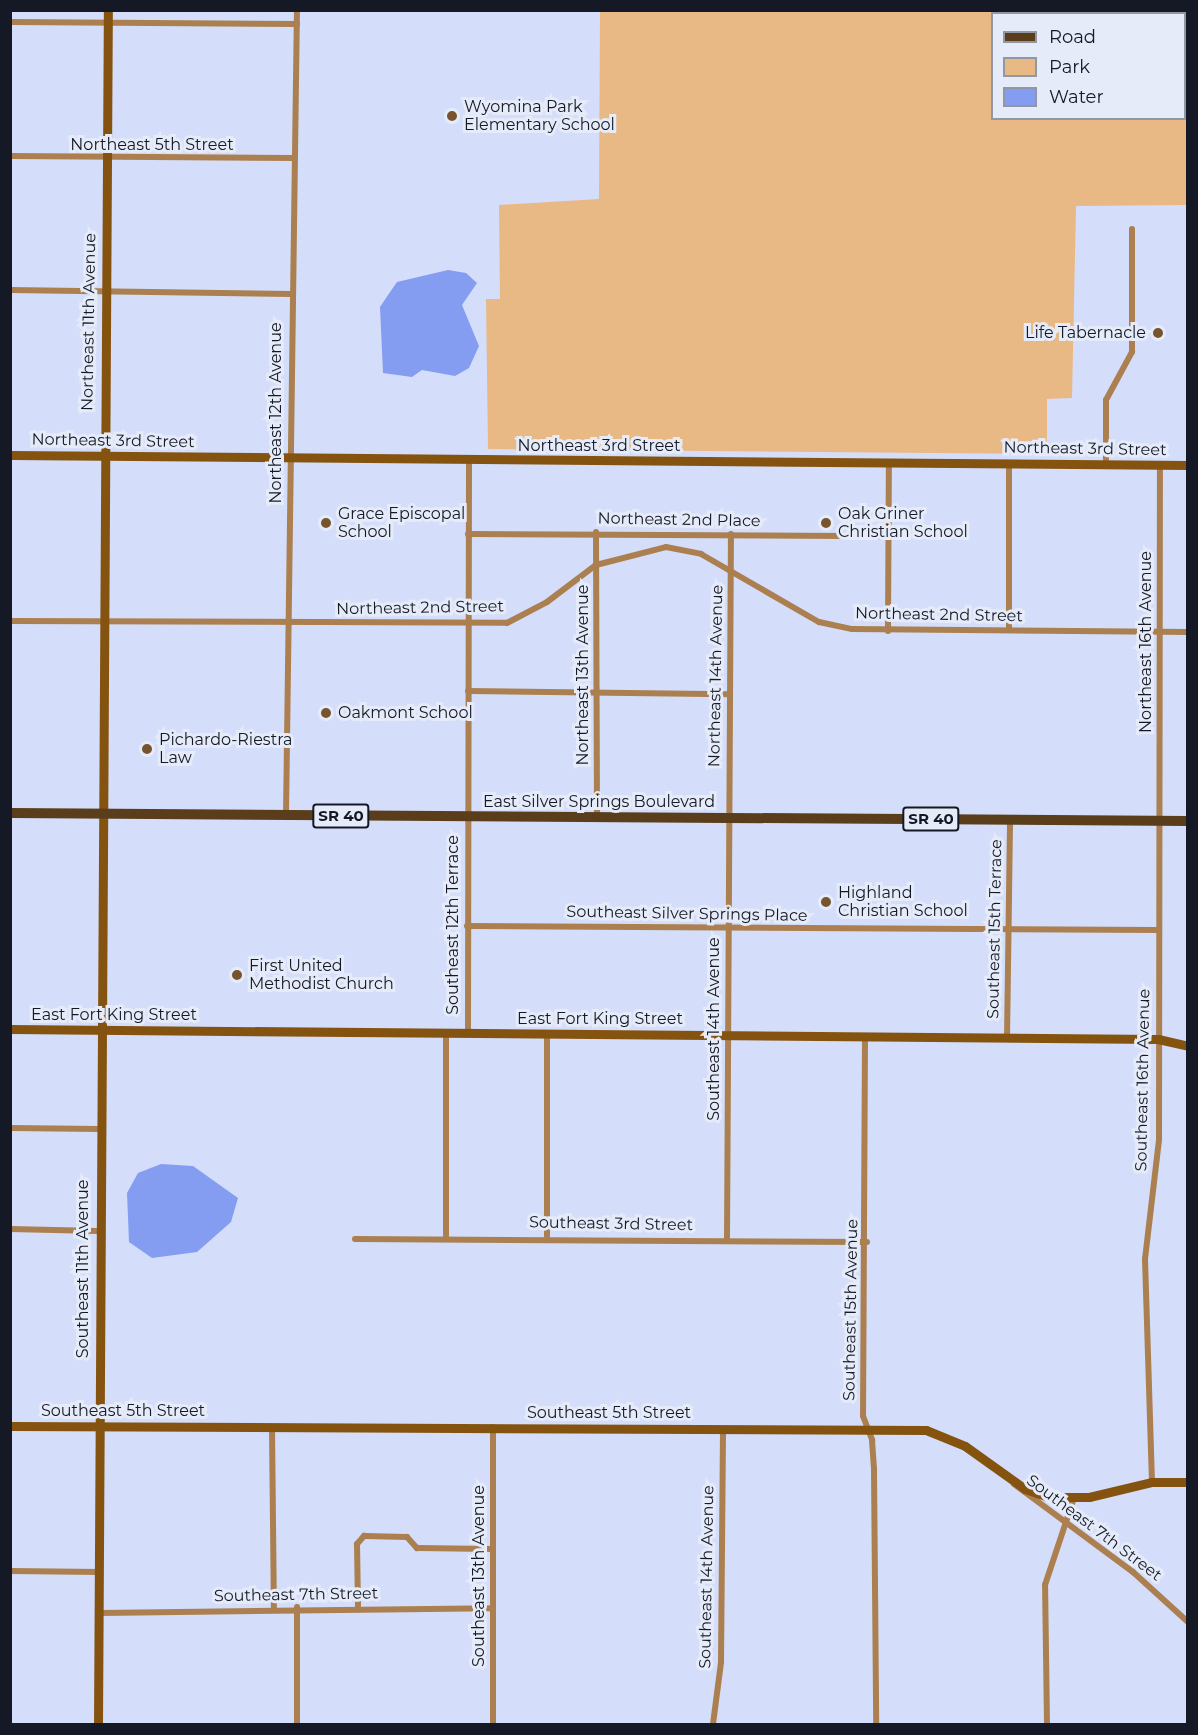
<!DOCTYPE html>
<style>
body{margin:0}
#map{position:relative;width:1198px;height:1735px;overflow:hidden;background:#d4defa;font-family:Montserrat,sans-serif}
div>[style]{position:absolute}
.green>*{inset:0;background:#e8b885}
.water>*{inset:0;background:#849df1}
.street>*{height:6px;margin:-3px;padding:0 3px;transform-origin:3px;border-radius:3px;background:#ab7f50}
.secondary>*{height:9px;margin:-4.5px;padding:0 4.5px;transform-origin:4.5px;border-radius:4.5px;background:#855310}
.primary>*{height:10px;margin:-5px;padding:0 5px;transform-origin:5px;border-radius:5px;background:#5a3d1b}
.dots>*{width:16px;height:16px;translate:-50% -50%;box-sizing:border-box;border:3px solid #e6ebf9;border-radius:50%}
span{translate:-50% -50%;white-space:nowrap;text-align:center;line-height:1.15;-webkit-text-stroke:6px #e6ebf9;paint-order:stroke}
.shield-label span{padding:2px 4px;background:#e6ebf9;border:2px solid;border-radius:4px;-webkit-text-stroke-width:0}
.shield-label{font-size:15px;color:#151925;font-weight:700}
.poi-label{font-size:16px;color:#151925}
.left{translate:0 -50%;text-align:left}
.right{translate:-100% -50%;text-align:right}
.street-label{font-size:16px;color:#151925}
.frame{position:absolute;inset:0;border:12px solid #151925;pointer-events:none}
.legend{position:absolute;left:991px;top:12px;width:195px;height:108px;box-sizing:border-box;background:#e6ebf9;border:2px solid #9297a4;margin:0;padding:8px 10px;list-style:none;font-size:18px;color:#151925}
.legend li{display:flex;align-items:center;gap:12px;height:30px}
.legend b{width:30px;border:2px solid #9297a4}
</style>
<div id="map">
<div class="green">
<div style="clip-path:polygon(evenodd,600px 11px,1187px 11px,1187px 205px,1076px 206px,1072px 398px,1047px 399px,1047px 454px,488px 449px,486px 299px,500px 299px,499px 205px,599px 199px,600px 11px,992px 14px,1184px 14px,1184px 118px,992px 118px,992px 14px)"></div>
</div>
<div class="water">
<div style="clip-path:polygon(448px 270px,466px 273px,477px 283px,462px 305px,479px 346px,469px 368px,455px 376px,422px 370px,412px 377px,383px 373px,380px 307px,388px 295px,397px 282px)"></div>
<div style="clip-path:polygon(161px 1164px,193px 1166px,238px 1198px,231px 1222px,197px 1252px,152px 1258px,129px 1242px,127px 1193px,138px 1173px)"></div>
</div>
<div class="street">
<div style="left:10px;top:22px;width:287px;rotate:0.4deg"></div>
<div style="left:10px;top:156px;width:283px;rotate:0.4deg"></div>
<div style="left:10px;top:290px;width:281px;rotate:0.8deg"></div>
<div style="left:1009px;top:463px;width:166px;rotate:90deg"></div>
<div style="left:1106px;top:464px;width:64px;rotate:-90deg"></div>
<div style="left:1106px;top:400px;width:55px;rotate:-61.6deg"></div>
<div style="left:1132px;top:352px;width:123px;rotate:-90deg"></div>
<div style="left:596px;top:532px;width:285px;rotate:89.8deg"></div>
<div style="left:468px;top:534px;width:421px;rotate:0.3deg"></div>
<div style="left:10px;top:621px;width:497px;rotate:0.2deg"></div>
<div style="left:507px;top:623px;width:45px;rotate:-27.7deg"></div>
<div style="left:547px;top:602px;width:61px;rotate:-37.1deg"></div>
<div style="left:596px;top:565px;width:72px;rotate:-14.4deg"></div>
<div style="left:666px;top:547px;width:36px;rotate:11deg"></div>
<div style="left:701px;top:554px;width:136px;rotate:30deg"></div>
<div style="left:819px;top:622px;width:34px;rotate:12deg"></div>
<div style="left:852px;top:629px;width:336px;rotate:0.5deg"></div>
<div style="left:888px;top:631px;width:168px;rotate:-89.7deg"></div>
<div style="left:468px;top:691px;width:261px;rotate:0.7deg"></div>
<div style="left:286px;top:815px;width:805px;rotate:-89.22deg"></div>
<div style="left:467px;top:926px;width:691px;rotate:0.33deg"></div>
<div style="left:468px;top:1034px;width:574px;rotate:-89.9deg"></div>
<div style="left:865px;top:1038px;width:378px;rotate:90.3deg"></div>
<div style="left:863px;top:1416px;width:26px;rotate:69deg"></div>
<div style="left:872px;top:1440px;width:30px;rotate:86deg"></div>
<div style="left:874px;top:1470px;width:254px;rotate:89.5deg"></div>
<div style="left:1007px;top:1039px;width:219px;rotate:-89.2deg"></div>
<div style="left:10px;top:1128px;width:88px;rotate:0.7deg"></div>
<div style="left:10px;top:1229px;width:88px;rotate:1.3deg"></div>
<div style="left:446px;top:1236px;width:203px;rotate:-90deg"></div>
<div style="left:547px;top:1236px;width:202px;rotate:-90deg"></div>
<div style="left:355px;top:1239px;width:512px;rotate:0.34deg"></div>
<div style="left:727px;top:1240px;width:706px;rotate:-89.68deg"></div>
<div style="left:272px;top:1427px;width:181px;rotate:89.4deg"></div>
<div style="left:1152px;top:1482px;width:223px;rotate:-91.8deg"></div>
<div style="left:1145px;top:1259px;width:121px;rotate:-83.3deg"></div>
<div style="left:1159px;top:1139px;width:675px;rotate:-89.92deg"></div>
<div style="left:1014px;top:1484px;width:148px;rotate:36.5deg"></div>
<div style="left:1133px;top:1572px;width:74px;rotate:42.3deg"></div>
<div style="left:10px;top:1571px;width:90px;rotate:0.6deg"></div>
<div style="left:297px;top:1607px;width:117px;rotate:90deg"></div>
<div style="left:358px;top:1607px;width:63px;rotate:-90.9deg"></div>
<div style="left:357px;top:1544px;width:11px;rotate:-49deg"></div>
<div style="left:364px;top:1536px;width:43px;rotate:1.3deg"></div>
<div style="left:407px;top:1537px;width:15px;rotate:48deg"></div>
<div style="left:417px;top:1548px;width:76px;rotate:0.8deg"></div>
<div style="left:100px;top:1613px;width:393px;rotate:-0.7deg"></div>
<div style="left:493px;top:1724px;width:297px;rotate:-90deg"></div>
<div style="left:713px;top:1724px;width:63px;rotate:-82.6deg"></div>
<div style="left:721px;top:1662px;width:233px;rotate:-89.5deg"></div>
<div style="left:1047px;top:1724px;width:139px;rotate:-90.8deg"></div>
<div style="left:1045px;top:1585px;width:92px;rotate:-71.6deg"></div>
</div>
<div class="secondary">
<div style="left:10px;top:455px;width:1178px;rotate:0.49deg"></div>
<div style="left:10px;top:1029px;width:1148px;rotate:0.5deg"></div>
<div style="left:1158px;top:1039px;width:31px;rotate:13deg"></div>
<div style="left:10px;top:1426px;width:916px;rotate:0.25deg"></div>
<div style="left:926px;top:1430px;width:42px;rotate:22.3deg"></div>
<div style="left:965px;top:1446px;width:74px;rotate:35.6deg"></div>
<div style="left:1025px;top:1489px;width:24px;rotate:19deg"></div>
<div style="left:1048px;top:1497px;width:41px"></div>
<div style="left:1089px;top:1497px;width:65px;rotate:-13.4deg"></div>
<div style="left:1152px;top:1482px;width:36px"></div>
<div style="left:98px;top:1724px;width:1714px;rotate:-89.67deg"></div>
</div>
<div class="primary">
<div style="left:10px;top:813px;width:1178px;rotate:0.39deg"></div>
</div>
<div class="dots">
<div style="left:452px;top:116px;background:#77542d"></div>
<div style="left:1158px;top:333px;background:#77542d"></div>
<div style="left:326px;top:523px;background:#77542d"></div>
<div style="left:826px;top:523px;background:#77542d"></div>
<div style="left:326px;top:713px;background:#77542d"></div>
<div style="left:147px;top:749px;background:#77542d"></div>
<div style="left:826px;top:902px;background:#77542d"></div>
<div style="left:237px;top:975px;background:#77542d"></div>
</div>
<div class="shield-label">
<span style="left:341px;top:816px">SR 40</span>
<span style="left:931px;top:819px">SR 40</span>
</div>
<div class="poi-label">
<span class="left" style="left:464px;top:116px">Wyomina Park<br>Elementary School</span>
<span class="right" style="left:1146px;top:333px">Life Tabernacle</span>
<span class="left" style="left:338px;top:523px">Grace Episcopal<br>School</span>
<span class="left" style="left:838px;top:523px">Oak Griner<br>Christian School</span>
<span class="left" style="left:338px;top:713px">Oakmont School</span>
<span class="left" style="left:159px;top:749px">Pichardo-Riestra<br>Law</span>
<span class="left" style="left:838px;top:902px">Highland<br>Christian School</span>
<span class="left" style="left:249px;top:975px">First United<br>Methodist Church</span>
</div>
<div class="street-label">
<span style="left:152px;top:145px">Northeast 5th Street</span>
<span style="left:89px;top:322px;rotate:-89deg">Northeast 11th Avenue</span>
<span style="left:276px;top:413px;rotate:-90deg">Northeast 12th Avenue</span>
<span style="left:113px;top:441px;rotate:1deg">Northeast 3rd Street</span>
<span style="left:599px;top:446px">Northeast 3rd Street</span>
<span style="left:1085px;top:449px;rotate:1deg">Northeast 3rd Street</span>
<span style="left:679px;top:520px;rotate:1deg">Northeast 2nd Place</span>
<span style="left:420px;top:608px;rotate:-1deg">Northeast 2nd Street</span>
<span style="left:939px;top:615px;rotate:1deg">Northeast 2nd Street</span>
<span style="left:1146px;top:642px;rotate:-90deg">Northeast 16th Avenue</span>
<span style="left:583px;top:675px;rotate:-90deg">Northeast 13th Avenue</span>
<span style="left:716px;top:676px;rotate:-89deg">Northeast 14th Avenue</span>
<span style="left:599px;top:802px">East Silver Springs Boulevard</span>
<span style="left:687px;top:914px;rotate:1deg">Southeast Silver Springs Place</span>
<span style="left:453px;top:925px;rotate:-90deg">Southeast 12th Terrace</span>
<span style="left:995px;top:929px;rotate:-89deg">Southeast 15th Terrace</span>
<span style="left:114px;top:1015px">East Fort King Street</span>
<span style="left:600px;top:1019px">East Fort King Street</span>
<span style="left:714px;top:1029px;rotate:-90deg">Southeast 14th Avenue</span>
<span style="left:1143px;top:1080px;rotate:-89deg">Southeast 16th Avenue</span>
<span style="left:611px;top:1224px;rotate:1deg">Southeast 3rd Street</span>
<span style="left:83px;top:1269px;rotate:-90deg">Southeast 11th Avenue</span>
<span style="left:851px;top:1310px;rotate:-89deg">Southeast 15th Avenue</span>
<span style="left:123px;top:1411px">Southeast 5th Street</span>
<span style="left:609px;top:1413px">Southeast 5th Street</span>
<span style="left:1094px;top:1528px;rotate:37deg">Southeast 7th Street</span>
<span style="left:479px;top:1576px;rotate:-90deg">Southeast 13th Avenue</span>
<span style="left:707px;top:1577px;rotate:-89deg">Southeast 14th Avenue</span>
<span style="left:296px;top:1595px;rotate:-1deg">Southeast 7th Street</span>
</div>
<div class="frame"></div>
<ul class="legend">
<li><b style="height:8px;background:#5a3d1b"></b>Road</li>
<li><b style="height:16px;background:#e8b885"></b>Park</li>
<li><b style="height:16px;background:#849df1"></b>Water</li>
</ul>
</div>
